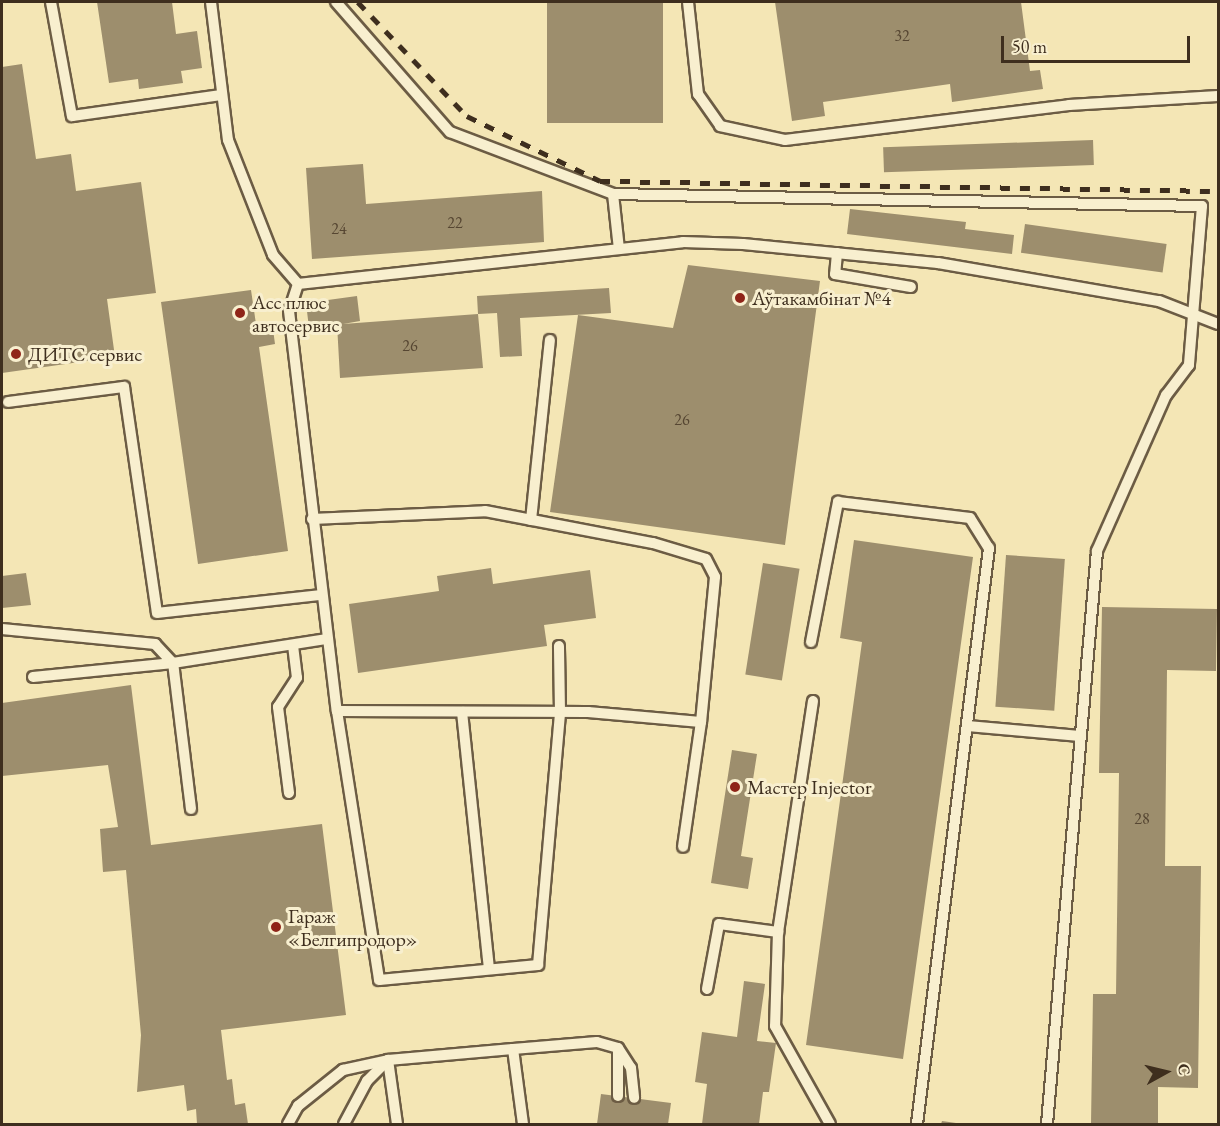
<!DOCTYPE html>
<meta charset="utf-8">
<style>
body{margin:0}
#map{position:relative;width:1220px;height:1126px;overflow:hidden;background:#f4e6b5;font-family:"EB Garamond",serif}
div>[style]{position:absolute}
.building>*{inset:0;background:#9d8e6d;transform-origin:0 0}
.roads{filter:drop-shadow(2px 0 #6c5c44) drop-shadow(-2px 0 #6c5c44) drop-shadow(0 2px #6c5c44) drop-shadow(0 -2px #6c5c44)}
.service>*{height:10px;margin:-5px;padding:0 5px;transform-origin:5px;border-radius:5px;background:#f8efcf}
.rail>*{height:4.5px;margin-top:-2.25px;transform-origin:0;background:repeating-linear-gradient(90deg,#3e2e1e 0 10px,transparent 0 20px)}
.dots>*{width:16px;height:16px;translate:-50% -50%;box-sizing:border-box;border:3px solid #f8efcf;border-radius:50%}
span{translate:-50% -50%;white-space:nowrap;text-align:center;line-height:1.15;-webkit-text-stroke:6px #f8efcf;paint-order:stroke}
.number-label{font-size:16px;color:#564632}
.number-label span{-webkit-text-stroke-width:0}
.poi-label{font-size:20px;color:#3e2e1e}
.left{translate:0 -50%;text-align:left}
.frame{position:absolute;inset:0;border:3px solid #3e2e1e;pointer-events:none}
.north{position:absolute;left:1136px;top:1042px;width:60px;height:60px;-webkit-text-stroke:4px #f8efcf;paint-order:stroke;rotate:82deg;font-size:16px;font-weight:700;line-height:24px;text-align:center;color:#3e2e1e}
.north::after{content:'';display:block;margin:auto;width:21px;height:27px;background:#3e2e1e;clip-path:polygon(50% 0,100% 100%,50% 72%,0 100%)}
.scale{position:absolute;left:1001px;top:36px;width:189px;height:27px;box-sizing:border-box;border:3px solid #3e2e1e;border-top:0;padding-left:8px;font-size:18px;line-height:21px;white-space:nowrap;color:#3e2e1e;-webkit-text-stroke:4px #f8efcf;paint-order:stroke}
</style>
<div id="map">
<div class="building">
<div style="clip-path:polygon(97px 2px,172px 2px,176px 34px,197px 31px,202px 68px,181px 71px,183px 83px,139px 89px,138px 79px,109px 83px)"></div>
<div style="left:547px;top:2px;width:116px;height:121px"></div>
<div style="clip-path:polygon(775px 2px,1021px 2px,1030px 71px,1040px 70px,1043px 89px,952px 102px,950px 84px,823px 102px,825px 116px,792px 121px)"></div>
<div style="clip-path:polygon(22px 64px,36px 159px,71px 154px,76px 191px,141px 182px,156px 293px,107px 299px,115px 357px,2px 373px,2px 67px)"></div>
<div style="left:1093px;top:140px;width:25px;height:210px;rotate:88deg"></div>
<div style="clip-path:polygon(363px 164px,366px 204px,542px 191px,544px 242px,312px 259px,306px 168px)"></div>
<div style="clip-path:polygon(850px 209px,966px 222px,965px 229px,1014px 235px,1012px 254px,847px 234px)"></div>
<div style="left:1025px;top:224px;width:143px;height:29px;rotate:8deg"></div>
<div style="clip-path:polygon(688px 265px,820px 281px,785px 545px,550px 512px,578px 315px,673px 328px)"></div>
<div style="clip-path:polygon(609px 288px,611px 313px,520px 318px,522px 356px,500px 357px,497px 313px,478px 314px,477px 296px)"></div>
<div style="clip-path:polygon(251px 290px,256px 324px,272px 322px,275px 344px,259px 347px,288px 551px,198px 564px,161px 302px)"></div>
<div style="clip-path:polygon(357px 296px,360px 321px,343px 324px,478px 314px,483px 368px,340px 378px,337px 324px,309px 328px,306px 303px)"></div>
<div style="clip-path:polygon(854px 540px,973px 557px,903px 1059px,806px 1045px,862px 642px,840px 638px)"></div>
<div style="left:1006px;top:555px;width:59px;height:152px;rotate:4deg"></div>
<div style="left:763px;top:563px;width:37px;height:113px;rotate:9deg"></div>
<div style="clip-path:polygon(491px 568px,493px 584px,590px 570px,596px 618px,544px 625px,547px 646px,358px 673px,349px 604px,439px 591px,437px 576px)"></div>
<div style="clip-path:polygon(26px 573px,31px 605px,2px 608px,2px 576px)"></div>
<div style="clip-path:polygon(1102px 607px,1217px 609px,1216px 671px,1167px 670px,1165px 866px,1201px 866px,1198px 1088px,1158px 1087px,1158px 1124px,1091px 1124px,1093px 994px,1116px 994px,1119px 773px,1099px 773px)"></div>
<div style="clip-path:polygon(131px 685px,151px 845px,322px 824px,346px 1015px,221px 1030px,227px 1080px,232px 1079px,235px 1105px,245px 1103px,248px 1124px,197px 1124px,196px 1109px,187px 1111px,184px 1085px,137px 1092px,141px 1035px,126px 870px,103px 872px,100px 829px,118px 827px,108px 765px,2px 776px,2px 703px)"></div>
<div style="clip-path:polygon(732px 750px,757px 754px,741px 856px,753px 858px,748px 889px,711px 883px)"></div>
<div style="clip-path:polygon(744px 981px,765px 984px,757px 1041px,776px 1043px,769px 1092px,763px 1092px,759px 1124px,702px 1124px,707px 1084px,695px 1082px,702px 1032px,737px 1037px)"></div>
<div style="clip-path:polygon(601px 1094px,671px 1103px,668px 1124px,597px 1124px)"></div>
<div style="clip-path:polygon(942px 1121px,956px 1123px,956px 1124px,941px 1124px)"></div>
</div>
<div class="roads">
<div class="service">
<div style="left:51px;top:2px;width:116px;rotate:79.6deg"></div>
<div style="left:72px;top:116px;width:151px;rotate:-8deg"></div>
<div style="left:211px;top:2px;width:139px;rotate:83deg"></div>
<div style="left:228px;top:140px;width:123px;rotate:68.6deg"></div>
<div style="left:273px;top:255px;width:38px;rotate:49deg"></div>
<div style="left:336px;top:2px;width:173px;rotate:48.8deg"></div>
<div style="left:450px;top:132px;width:174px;rotate:20.8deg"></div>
<div style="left:613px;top:194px;width:55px;rotate:83.8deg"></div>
<div style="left:688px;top:2px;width:93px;rotate:83.8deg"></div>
<div style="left:698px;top:94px;width:39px;rotate:55deg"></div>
<div style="left:720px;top:126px;width:66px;rotate:12.2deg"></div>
<div style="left:785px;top:140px;width:286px;rotate:-7deg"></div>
<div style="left:1069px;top:105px;width:149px;rotate:-3.5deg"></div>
<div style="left:613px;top:194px;width:589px;rotate:1.17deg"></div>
<div style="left:1202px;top:206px;width:160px;rotate:94.7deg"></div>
<div style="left:1189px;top:365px;width:38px;rotate:127deg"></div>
<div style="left:1166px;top:395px;width:171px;rotate:113.9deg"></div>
<div style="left:1097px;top:551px;width:575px;rotate:94.99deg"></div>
<div style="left:837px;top:253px;width:21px;rotate:95deg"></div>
<div style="left:835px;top:274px;width:77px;rotate:9.7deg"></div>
<div style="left:298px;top:284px;width:387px;rotate:-6.2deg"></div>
<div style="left:683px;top:242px;width:60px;rotate:1.9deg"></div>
<div style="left:743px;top:244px;width:196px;rotate:5.6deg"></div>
<div style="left:938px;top:263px;width:224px;rotate:9.8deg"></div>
<div style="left:1159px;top:301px;width:63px;rotate:21.3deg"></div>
<div style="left:298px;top:284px;width:28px;rotate:108deg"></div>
<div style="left:289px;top:311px;width:403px;rotate:83.2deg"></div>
<div style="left:337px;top:711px;width:251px;rotate:0.2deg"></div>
<div style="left:588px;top:712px;width:113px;rotate:5.1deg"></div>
<div style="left:701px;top:722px;width:126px;rotate:98.2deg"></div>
<div style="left:8px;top:402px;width:117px;rotate:-7.4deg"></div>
<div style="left:124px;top:387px;width:228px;rotate:81.7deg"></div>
<div style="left:157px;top:613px;width:165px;rotate:-6.3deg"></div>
<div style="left:312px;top:519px;width:173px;rotate:-2.6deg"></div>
<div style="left:485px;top:511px;width:171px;rotate:10.8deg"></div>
<div style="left:653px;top:543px;width:55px;rotate:16.8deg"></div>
<div style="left:706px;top:559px;width:20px;rotate:63deg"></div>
<div style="left:715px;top:577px;width:146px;rotate:95.5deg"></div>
<div style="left:531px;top:520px;width:181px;rotate:-84deg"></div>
<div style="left:2px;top:629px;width:154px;rotate:5.6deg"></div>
<div style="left:155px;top:644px;width:26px;rotate:47deg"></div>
<div style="left:811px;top:642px;width:143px;rotate:-79.1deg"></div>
<div style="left:838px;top:502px;width:133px;rotate:6.9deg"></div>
<div style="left:970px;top:518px;width:36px;rotate:58deg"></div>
<div style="left:989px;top:548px;width:580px;rotate:97.13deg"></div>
<div style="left:33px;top:677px;width:141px;rotate:-5.7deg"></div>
<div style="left:813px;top:701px;width:234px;rotate:98.6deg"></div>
<div style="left:778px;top:932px;width:94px;rotate:91.8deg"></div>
<div style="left:775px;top:1026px;width:112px;rotate:60.7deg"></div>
<div style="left:337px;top:711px;width:272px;rotate:81.1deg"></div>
<div style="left:379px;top:980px;width:160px;rotate:-5.4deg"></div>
<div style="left:538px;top:965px;width:254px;rotate:-85deg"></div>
<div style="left:560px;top:712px;width:66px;rotate:-90.9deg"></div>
<div style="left:462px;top:712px;width:258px;rotate:84deg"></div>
<div style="left:967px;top:726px;width:111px;rotate:5.1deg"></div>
<div style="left:289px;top:793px;width:87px;rotate:-97.3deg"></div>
<div style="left:278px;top:707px;width:35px;rotate:-57deg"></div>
<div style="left:297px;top:678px;width:33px;rotate:-97deg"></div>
<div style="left:191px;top:809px;width:147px;rotate:-97deg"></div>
<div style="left:173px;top:663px;width:156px;rotate:-8.9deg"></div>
<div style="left:707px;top:989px;width:66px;rotate:-79.5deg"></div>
<div style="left:719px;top:924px;width:60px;rotate:7.7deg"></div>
<div style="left:513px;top:1049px;width:84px;rotate:-4.8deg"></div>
<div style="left:597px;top:1042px;width:22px;rotate:16deg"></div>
<div style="left:618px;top:1048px;width:24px;rotate:57deg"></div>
<div style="left:631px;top:1068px;width:30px;rotate:84deg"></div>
<div style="left:388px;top:1060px;width:65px;rotate:82deg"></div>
<div style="left:618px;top:1096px;width:47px;rotate:-90deg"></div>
<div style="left:288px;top:1124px;width:21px;rotate:-61deg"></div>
<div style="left:298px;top:1106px;width:58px;rotate:-38.7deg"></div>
<div style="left:343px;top:1070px;width:46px;rotate:-12.5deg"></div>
<div style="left:388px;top:1060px;width:125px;rotate:-5deg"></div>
<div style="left:513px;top:1049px;width:76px;rotate:82.4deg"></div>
<div style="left:344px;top:1124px;width:49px;rotate:-61.9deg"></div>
<div style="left:367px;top:1081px;width:30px;rotate:-45deg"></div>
</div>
</div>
<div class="rail">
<div style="left:358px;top:2px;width:158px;rotate:46.3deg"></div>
<div style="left:467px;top:116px;width:148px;rotate:26deg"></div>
<div style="left:600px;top:181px;width:618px;rotate:0.93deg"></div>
</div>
<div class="dots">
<div style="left:740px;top:298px;background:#8f2418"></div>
<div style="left:240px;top:313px;background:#8f2418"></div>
<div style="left:16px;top:354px;background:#8f2418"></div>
<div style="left:735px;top:787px;background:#8f2418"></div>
<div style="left:276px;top:927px;background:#8f2418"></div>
</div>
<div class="number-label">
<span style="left:902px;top:36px">32</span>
<span style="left:455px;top:223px">22</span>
<span style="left:339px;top:229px">24</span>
<span style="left:410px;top:346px">26</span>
<span style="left:682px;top:420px">26</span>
<span style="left:1142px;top:819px">28</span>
</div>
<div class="poi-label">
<span class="left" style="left:752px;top:298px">Аўтакамбінат №4</span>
<span class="left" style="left:252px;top:314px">Асс плюс<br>автосервис</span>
<span class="left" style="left:28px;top:354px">ДИТС сервис</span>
<span class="left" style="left:747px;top:787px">Мастер Injector</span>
<span class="left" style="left:288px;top:928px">Гараж<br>«Белгипродор»</span>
</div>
<div class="frame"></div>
<div class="north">С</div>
<div class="scale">50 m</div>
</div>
